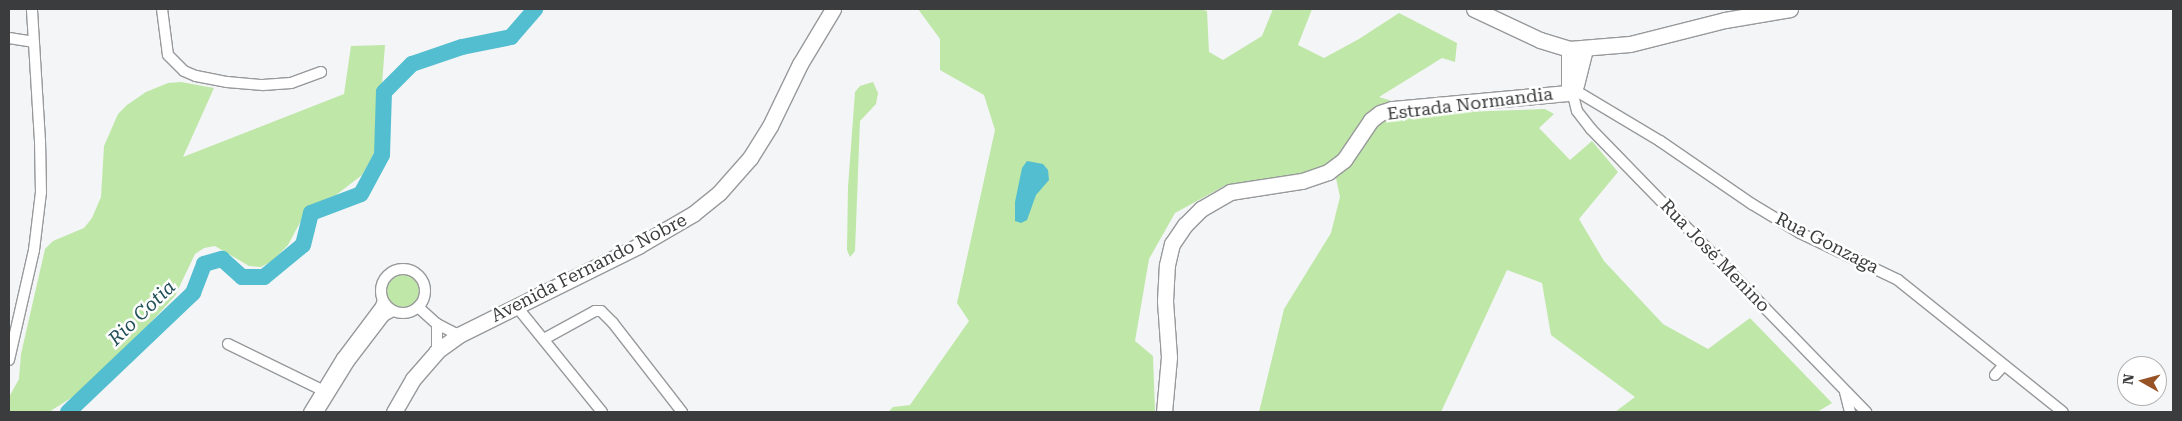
<!DOCTYPE html>
<meta charset="utf-8">
<style>
body{margin:0}
#map{position:relative;width:2182px;height:421px;overflow:hidden;background:#f3f5f7;font-family:"Roboto Serif",serif}
div>[style]{position:absolute}
.green>*{inset:0;background:#bfe7a7}
.round{border-radius:50%}
.water>*{inset:0;background:#53bed0}
.river>*{height:16px;margin:-8px;padding:0 8px;transform-origin:8px;border-radius:8px;background:#53bed0}
.roads{filter:drop-shadow(1px 0 #98999b) drop-shadow(-1px 0 #98999b) drop-shadow(0 1px #98999b) drop-shadow(0 -1px #98999b)}
.street>*{height:10px;margin:-5px;padding:0 5px;transform-origin:5px;border-radius:5px;background:#fff}
.street>.ring{margin:-5px;padding:0;box-sizing:content-box;background:none;border:10px solid #fff;border-radius:50%}
.secondary>*{height:15px;margin:-7.5px;padding:0 7.5px;transform-origin:7.5px;border-radius:7.5px;background:#fff}
span{translate:-50% -50%;white-space:nowrap;text-align:center;line-height:1.15;-webkit-text-stroke:5px #fff;paint-order:stroke}
.street-label{font-size:18px;color:#3b3c3d}
.water-label{font-size:19px;color:#215058;font-style:italic}
.frame{position:absolute;inset:0;border:10px solid #3b3c3d;pointer-events:none}
.north{position:absolute;left:2117px;top:356px;width:50px;height:50px;box-sizing:border-box;background:#fff;border:1px solid #b1b1b1;border-radius:50%;rotate:277deg;font-size:14px;font-weight:700;line-height:20px;text-align:center;color:#3b3c3d}
.north::after{content:'';display:block;margin:auto;width:18px;height:22px;background:#975325;clip-path:polygon(50% 0,100% 100%,50% 72%,0 100%)}
</style>
<div id="map">
<div class="green">
<div style="clip-path:polygon(918px 9px,1199px 9px,1207px 11px,1209px 52px,1223px 60px,1262px 36px,1273px 9px,1312px 9px,1298px 45px,1324px 58px,1359px 39px,1399px 13px,1457px 43px,1455px 62px,1442px 58px,1379px 97px,1430px 113px,1545px 109px,1554px 114px,1539px 128px,1570px 160px,1592px 141px,1618px 172px,1579px 219px,1604px 261px,1663px 324px,1708px 349px,1750px 318px,1832px 403px,1817px 412px,1615px 412px,1635px 397px,1551px 335px,1542px 283px,1507px 270px,1441px 412px,1259px 412px,1284px 309px,1331px 233px,1340px 197px,1336px 178px,1226px 185px,1175px 213px,1149px 259px,1135px 341px,1153px 356px,1155px 412px,888px 412px,893px 407px,910px 405px,969px 321px,957px 303px,995px 130px,984px 95px,940px 70px,940px 39px)"></div>
<div style="clip-path:polygon(385px 45px,378px 137px,373px 156px,362px 175px,336px 195px,315px 204px,304px 215px,288px 245px,272px 261px,261px 267px,249px 266px,215px 246px,204px 248px,195px 254px,175px 296px,115px 361px,74px 396px,49px 412px,9px 412px,9px 397px,19px 379px,21px 354px,45px 249px,53px 241px,84px 228px,92px 218px,101px 197px,104px 146px,118px 114px,127px 105px,146px 92px,168px 83px,181px 82px,214px 88px,183px 157px,344px 94px,351px 46px)"></div>
<div style="clip-path:polygon(873px 82px,878px 93px,876px 104px,860px 121px,855px 251px,850px 257px,847px 250px,848px 187px,855px 92px,860px 86px)"></div>
<div class="round" style="left:387px;top:275px;width:32px;height:32px"></div>
</div>
<div class="water">
<div style="clip-path:polygon(1027px 161px,1043px 164px,1048px 170px,1049px 180px,1036px 195px,1027px 220px,1021px 223px,1015px 221px,1015px 202px,1022px 168px)"></div>
</div>
<div class="river">
<div style="left:68px;top:412px;width:173px;rotate:-43.6deg"></div>
<div style="left:193px;top:293px;width:31px;rotate:-69deg"></div>
<div style="left:204px;top:264px;width:19px;rotate:-16deg"></div>
<div style="left:222px;top:259px;width:27px;rotate:42deg"></div>
<div style="left:242px;top:277px;width:22px"></div>
<div style="left:264px;top:277px;width:50px;rotate:-39.4deg"></div>
<div style="left:303px;top:245px;width:33px;rotate:-76deg"></div>
<div style="left:311px;top:213px;width:53px;rotate:-20.8deg"></div>
<div style="left:361px;top:194px;width:44px;rotate:-61.7deg"></div>
<div style="left:382px;top:155px;width:63px;rotate:-88.2deg"></div>
<div style="left:384px;top:92px;width:40px;rotate:-45deg"></div>
<div style="left:412px;top:64px;width:53px;rotate:-18.8deg"></div>
<div style="left:462px;top:47px;width:50px;rotate:-11.5deg"></div>
<div style="left:511px;top:37px;width:37px;rotate:-49deg"></div>
</div>
<div class="roads">
<div class="street">
<div style="left:162px;top:9px;width:46px;rotate:82.6deg"></div>
<div style="left:168px;top:55px;width:23px;rotate:45deg"></div>
<div style="left:184px;top:71px;width:13px;rotate:23deg"></div>
<div style="left:196px;top:76px;width:32px;rotate:11deg"></div>
<div style="left:227px;top:82px;width:36px;rotate:5deg"></div>
<div style="left:263px;top:85px;width:28px;rotate:-4deg"></div>
<div style="left:291px;top:83px;width:32px;rotate:-20deg"></div>
<div style="left:9px;top:38px;width:24px;rotate:9deg"></div>
<div style="left:1578px;top:92px;width:96px;rotate:30.9deg"></div>
<div style="left:1660px;top:141px;width:112px;rotate:34.4deg"></div>
<div style="left:1752px;top:204px;width:56px;rotate:31.1deg"></div>
<div style="left:1800px;top:233px;width:109px;rotate:25.6deg"></div>
<div style="left:1898px;top:280px;width:211px;rotate:38.7deg"></div>
<div style="left:1573px;top:95px;width:16px;rotate:76deg"></div>
<div style="left:1577px;top:111px;width:23px;rotate:52deg"></div>
<div style="left:1591px;top:129px;width:395px;rotate:45.8deg"></div>
<div class="ring" style="left:381px;top:269px;width:34px;height:34px"></div>
<div style="left:418px;top:307px;width:25px;rotate:42deg"></div>
<div style="left:437px;top:324px;width:25px;rotate:27deg"></div>
<div style="left:517px;top:307px;width:135px;rotate:51deg"></div>
<div style="left:437px;top:324px;width:27px;rotate:90deg"></div>
<div style="left:544px;top:339px;width:58px;rotate:-28.8deg"></div>
<div style="left:595px;top:311px;width:6px"></div>
<div style="left:601px;top:311px;width:17px;rotate:45deg"></div>
<div style="left:613px;top:323px;width:113px;rotate:52.2deg"></div>
<div style="left:228px;top:344px;width:111px;rotate:26.1deg"></div>
<div style="left:9px;top:360px;width:113px;rotate:-77.2deg"></div>
<div style="left:34px;top:250px;width:58px;rotate:-83.1deg"></div>
<div style="left:41px;top:192px;width:51px;rotate:-91.1deg"></div>
<div style="left:40px;top:141px;width:132px;rotate:-93.5deg"></div>
<div style="left:1995px;top:375px;width:13px;rotate:-48deg"></div>
<div style="left:1845px;top:392px;width:21px;rotate:76deg"></div>
<div style="left:309px;top:412px;width:63px;rotate:-58.6deg"></div>
<div style="left:342px;top:358px;width:65px;rotate:-53.1deg"></div>
<div style="left:381px;top:306px;width:6px;rotate:-72deg"></div>
<div style="left:318px;top:412px;width:59px;rotate:-58.2deg"></div>
<div style="left:349px;top:362px;width:58px;rotate:-52.7deg"></div>
<div style="left:384px;top:316px;width:10px;rotate:-29deg"></div>
</div>
<div class="secondary">
<div style="left:1474px;top:9px;width:73px;rotate:25.2deg"></div>
<div style="left:1540px;top:40px;width:30px;rotate:17deg"></div>
<div style="left:1569px;top:49px;width:61px;rotate:-4.7deg"></div>
<div style="left:1630px;top:44px;width:98px;rotate:-14.2deg"></div>
<div style="left:1725px;top:20px;width:66px;rotate:-9.6deg"></div>
<div style="left:1569px;top:85px;width:36px;rotate:-90deg"></div>
<div style="left:1576px;top:85px;width:38px;rotate:-76deg"></div>
<div style="left:394px;top:412px;width:38px;rotate:-60deg"></div>
<div style="left:413px;top:379px;width:37px;rotate:-49deg"></div>
<div style="left:437px;top:351px;width:27px;rotate:-36deg"></div>
<div style="left:459px;top:335px;width:200px;rotate:-26.4deg"></div>
<div style="left:638px;top:246px;width:64px;rotate:-30.2deg"></div>
<div style="left:693px;top:214px;width:33px;rotate:-39deg"></div>
<div style="left:719px;top:193px;width:47px;rotate:-48.5deg"></div>
<div style="left:750px;top:158px;width:38px;rotate:-58deg"></div>
<div style="left:770px;top:126px;width:69px;rotate:-64.2deg"></div>
<div style="left:800px;top:64px;width:64px;rotate:-59deg"></div>
<div style="left:1164px;top:412px;width:55px;rotate:-84.8deg"></div>
<div style="left:1169px;top:357px;width:56px;rotate:-94.1deg"></div>
<div style="left:1165px;top:301px;width:36px;rotate:-87deg"></div>
<div style="left:1167px;top:265px;width:22px;rotate:-77deg"></div>
<div style="left:1172px;top:244px;width:23px;rotate:-56deg"></div>
<div style="left:1185px;top:225px;width:23px;rotate:-45deg"></div>
<div style="left:1201px;top:209px;width:34px;rotate:-30deg"></div>
<div style="left:1230px;top:192px;width:73px;rotate:-8.7deg"></div>
<div style="left:1302px;top:181px;width:28px;rotate:-19deg"></div>
<div style="left:1328px;top:172px;width:20px;rotate:-37deg"></div>
<div style="left:1344px;top:160px;width:48px;rotate:-56deg"></div>
<div style="left:1371px;top:120px;width:11px;rotate:-38deg"></div>
<div style="left:1380px;top:113px;width:13px;rotate:-18deg"></div>
<div style="left:1392px;top:109px;width:177px;rotate:-5.2deg"></div>
</div>
</div>
<div class="street-label">
<span style="left:1470px;top:104px;rotate:-7deg">Estrada Normandia</span>
<span style="left:1827px;top:243px;rotate:27deg">Rua Gonzaga</span>
<span style="left:1715px;top:256px;rotate:46deg">Rua José Menino</span>
<span style="left:589px;top:268px;rotate:-27deg">Avenida Fernando Nobre</span>
</div>
<div class="water-label">
<span style="left:142px;top:313px;rotate:-44deg">Rio Cotia</span>
</div>
<div class="frame"></div>
<div class="north">N</div>
</div>
